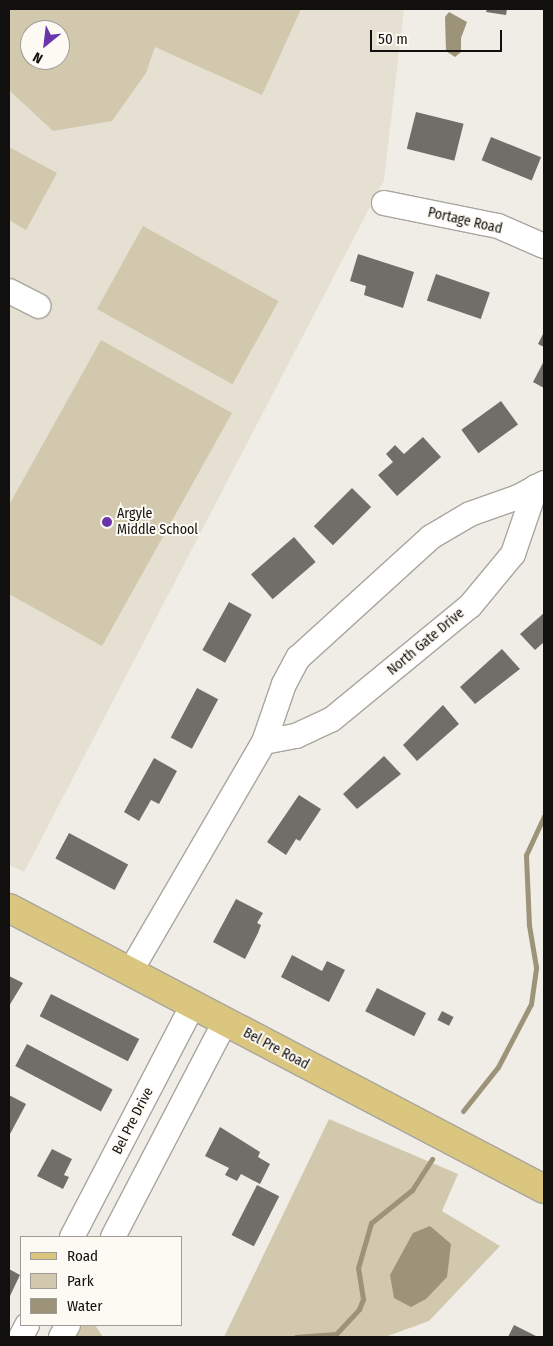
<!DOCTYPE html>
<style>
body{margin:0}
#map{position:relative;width:553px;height:1346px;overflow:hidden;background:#efede6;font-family:"Fira Sans Condensed",sans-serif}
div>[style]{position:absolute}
.built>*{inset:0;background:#e5e0d2}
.green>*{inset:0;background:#d1c8ae;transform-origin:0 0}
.water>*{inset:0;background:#9d9378}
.stream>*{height:5px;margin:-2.5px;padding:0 2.5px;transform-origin:2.5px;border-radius:2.5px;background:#9d9378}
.building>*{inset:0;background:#706e68;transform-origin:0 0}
.roads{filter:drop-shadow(1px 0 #a8a69f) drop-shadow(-1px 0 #a8a69f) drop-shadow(0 1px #a8a69f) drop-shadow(0 -1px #a8a69f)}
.minor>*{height:24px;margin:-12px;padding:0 12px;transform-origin:12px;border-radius:12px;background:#fff}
.major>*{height:28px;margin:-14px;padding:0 14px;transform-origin:14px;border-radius:14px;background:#dbc67f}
.dots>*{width:14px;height:14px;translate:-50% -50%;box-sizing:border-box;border:2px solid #fdfaf4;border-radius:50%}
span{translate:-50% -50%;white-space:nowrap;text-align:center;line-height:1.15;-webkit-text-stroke:4px #fdfaf4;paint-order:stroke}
.street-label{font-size:14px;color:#11100e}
.poi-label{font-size:14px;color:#11100e}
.left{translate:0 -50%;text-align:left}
.frame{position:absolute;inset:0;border:10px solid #11100e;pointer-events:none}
.legend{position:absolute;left:20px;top:1236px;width:162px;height:90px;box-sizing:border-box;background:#fdfaf4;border:1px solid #9f9c98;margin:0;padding:6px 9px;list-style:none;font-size:15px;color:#11100e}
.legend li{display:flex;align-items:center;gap:10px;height:25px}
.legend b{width:25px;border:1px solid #9f9c98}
.north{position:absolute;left:20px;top:20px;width:50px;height:50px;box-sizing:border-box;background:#fdfaf4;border:1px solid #9f9c98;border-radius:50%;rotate:209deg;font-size:14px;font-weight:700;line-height:20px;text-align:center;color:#11100e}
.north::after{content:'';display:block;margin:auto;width:18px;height:22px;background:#6b34aa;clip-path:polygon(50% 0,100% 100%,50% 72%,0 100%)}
.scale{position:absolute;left:370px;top:30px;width:132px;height:22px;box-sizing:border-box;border:2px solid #11100e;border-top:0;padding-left:6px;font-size:15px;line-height:18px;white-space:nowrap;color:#11100e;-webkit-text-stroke:4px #fdfaf4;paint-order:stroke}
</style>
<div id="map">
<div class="built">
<div style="clip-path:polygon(evenodd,9px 9px,404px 9px,384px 180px,24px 872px,9px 865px,9px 9px,30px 30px,60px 30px,60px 60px,30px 60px,30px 30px)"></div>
</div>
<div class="green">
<div style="clip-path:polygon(evenodd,9px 9px,301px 9px,262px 95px,155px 47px,146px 73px,112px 121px,53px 131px,9px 90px,9px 9px,30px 30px,60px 30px,60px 60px,30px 60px,30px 30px)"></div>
<div style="clip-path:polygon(9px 147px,57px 173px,26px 230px,9px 220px)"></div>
<div style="left:143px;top:226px;width:155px;height:95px;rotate:29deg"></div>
<div style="clip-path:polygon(101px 340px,232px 413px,102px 646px,9px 594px,9px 505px)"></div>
<div style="clip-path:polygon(329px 1119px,458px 1174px,442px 1211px,500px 1246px,429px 1321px,385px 1337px,224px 1337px)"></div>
<div style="clip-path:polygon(73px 1325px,95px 1325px,103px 1337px,67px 1337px)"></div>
</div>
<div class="water">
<div style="clip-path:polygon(449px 12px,467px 22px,461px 38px,461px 52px,455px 57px,446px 51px,445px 17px)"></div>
<div style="clip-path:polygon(430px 1226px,451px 1244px,447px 1277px,426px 1299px,411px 1307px,394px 1298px,390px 1275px,413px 1233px)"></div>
</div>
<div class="stream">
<div style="left:463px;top:1111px;width:56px;rotate:-51.5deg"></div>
<div style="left:498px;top:1067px;width:71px;rotate:-62.4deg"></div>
<div style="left:531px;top:1004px;width:37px;rotate:-82deg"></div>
<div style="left:536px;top:967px;width:43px;rotate:-99.5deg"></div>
<div style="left:529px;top:925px;width:70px;rotate:-92.5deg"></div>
<div style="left:526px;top:855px;width:43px;rotate:-65.2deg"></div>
<div style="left:296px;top:1337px;width:40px;rotate:-4.3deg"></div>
<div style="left:336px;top:1334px;width:34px;rotate:-47deg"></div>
<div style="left:359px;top:1309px;width:11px;rotate:-68deg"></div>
<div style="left:363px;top:1299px;width:31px;rotate:-99deg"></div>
<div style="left:358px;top:1268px;width:47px;rotate:-73.9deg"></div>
<div style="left:371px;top:1223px;width:53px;rotate:-38.8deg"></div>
<div style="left:412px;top:1190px;width:37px;rotate:-57deg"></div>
</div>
<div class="building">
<div style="clip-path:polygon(487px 9px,507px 9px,506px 15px,486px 12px)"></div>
<div style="left:416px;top:112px;width:49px;height:38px;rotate:14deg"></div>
<div style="left:491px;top:137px;width:54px;height:25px;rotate:22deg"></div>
<div style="clip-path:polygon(358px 254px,414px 272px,403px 308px,364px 295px,366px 286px,350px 281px)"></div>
<div style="left:436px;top:274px;width:57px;height:28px;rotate:19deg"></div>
<div style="clip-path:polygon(544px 332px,544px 347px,538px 344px)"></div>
<div style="clip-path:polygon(544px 361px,544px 388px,533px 382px)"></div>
<div style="left:501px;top:401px;width:29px;height:49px;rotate:54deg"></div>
<div style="clip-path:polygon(423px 437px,441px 457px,397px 496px,378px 475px,393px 462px,386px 454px,395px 445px,404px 454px)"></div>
<div style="left:352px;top:488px;width:27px;height:54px;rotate:45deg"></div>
<div style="left:294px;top:537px;width:33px;height:57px;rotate:49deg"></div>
<div style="left:229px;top:602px;width:26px;height:55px;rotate:29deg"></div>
<div style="clip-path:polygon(544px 613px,544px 642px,535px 650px,520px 634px)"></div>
<div style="clip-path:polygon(502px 649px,520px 669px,475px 704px,460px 687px)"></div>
<div style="left:197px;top:688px;width:24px;height:56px;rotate:28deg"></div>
<div style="clip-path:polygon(443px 705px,459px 724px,417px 761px,403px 745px)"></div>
<div style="clip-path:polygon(384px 756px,401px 774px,357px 809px,343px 794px)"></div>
<div style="clip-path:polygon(154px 758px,177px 771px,159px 804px,151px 800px,139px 821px,124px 812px)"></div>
<div style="clip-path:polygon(299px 795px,321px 809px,300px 841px,296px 839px,286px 855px,267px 842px)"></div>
<div style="left:69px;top:833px;width:67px;height:29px;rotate:28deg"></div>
<div style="clip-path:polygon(236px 899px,263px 913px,257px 923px,261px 925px,258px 933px,245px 959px,213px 942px)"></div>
<div style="clip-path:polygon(292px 955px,322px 971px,327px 961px,345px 970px,329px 1002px,281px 977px)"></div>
<div style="clip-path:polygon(9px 976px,23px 983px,9px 1006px)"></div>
<div style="left:377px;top:988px;width:55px;height:26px;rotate:27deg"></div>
<div style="left:51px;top:994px;width:99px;height:25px;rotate:27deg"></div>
<div style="left:442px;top:1011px;width:13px;height:10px;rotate:27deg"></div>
<div style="left:27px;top:1044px;width:97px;height:25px;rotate:28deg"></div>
<div style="clip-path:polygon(9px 1095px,26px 1104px,9px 1136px)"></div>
<div style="clip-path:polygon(220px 1127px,260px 1152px,258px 1157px,270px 1164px,260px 1184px,241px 1174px,237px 1181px,225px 1175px,229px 1168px,205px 1156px)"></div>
<div style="clip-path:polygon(52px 1149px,72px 1159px,64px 1175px,69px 1177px,63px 1189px,37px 1176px)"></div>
<div style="left:257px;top:1185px;width:25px;height:56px;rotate:27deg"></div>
<div style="clip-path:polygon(9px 1269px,20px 1275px,9px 1298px)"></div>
<div style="clip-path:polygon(514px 1325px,538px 1337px,508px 1337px)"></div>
</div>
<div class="roads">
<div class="minor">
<div style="left:384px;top:203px;width:116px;rotate:11.4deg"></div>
<div style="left:498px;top:226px;width:50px;rotate:23.5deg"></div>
<div style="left:9px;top:291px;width:33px;rotate:27deg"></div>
<div style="left:264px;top:742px;width:33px;rotate:-11deg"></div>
<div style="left:296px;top:736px;width:38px;rotate:-25deg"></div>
<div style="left:331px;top:720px;width:180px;rotate:-39.4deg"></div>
<div style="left:470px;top:606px;width:67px;rotate:-50.4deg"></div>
<div style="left:513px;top:554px;width:71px;rotate:-71.1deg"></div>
<div style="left:130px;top:972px;width:266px;rotate:-59.8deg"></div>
<div style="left:264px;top:742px;width:61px;rotate:-71deg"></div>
<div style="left:284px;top:684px;width:30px;rotate:-62deg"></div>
<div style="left:298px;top:658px;width:180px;rotate:-42.3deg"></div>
<div style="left:431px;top:537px;width:45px;rotate:-30.5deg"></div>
<div style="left:470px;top:514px;width:51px;rotate:-19.5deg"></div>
<div style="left:518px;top:497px;width:30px;rotate:-28deg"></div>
<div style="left:72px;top:1237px;width:262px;rotate:-62.5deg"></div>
<div style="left:113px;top:1237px;width:242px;rotate:-62.5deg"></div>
<div style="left:21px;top:1337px;width:13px;rotate:-63deg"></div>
<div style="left:61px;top:1337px;width:14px;rotate:-60deg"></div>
</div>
<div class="major">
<div style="left:9px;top:908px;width:604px;rotate:27.71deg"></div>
</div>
</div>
<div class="dots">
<div style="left:107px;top:522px;background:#6b34aa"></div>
</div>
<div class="street-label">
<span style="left:465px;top:221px;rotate:13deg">Portage Road</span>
<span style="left:426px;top:642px;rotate:-40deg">North Gate Drive</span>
<span style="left:276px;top:1049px;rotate:28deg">Bel Pre Road</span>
<span style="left:133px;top:1121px;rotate:-63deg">Bel Pre Drive</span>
</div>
<div class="poi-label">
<span class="left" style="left:117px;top:522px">Argyle<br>Middle School</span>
</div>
<div class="frame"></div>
<ul class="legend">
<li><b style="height:6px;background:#dbc67f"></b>Road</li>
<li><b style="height:14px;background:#d1c8ae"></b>Park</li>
<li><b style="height:14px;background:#9d9378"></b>Water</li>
</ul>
<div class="north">N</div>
<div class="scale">50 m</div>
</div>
